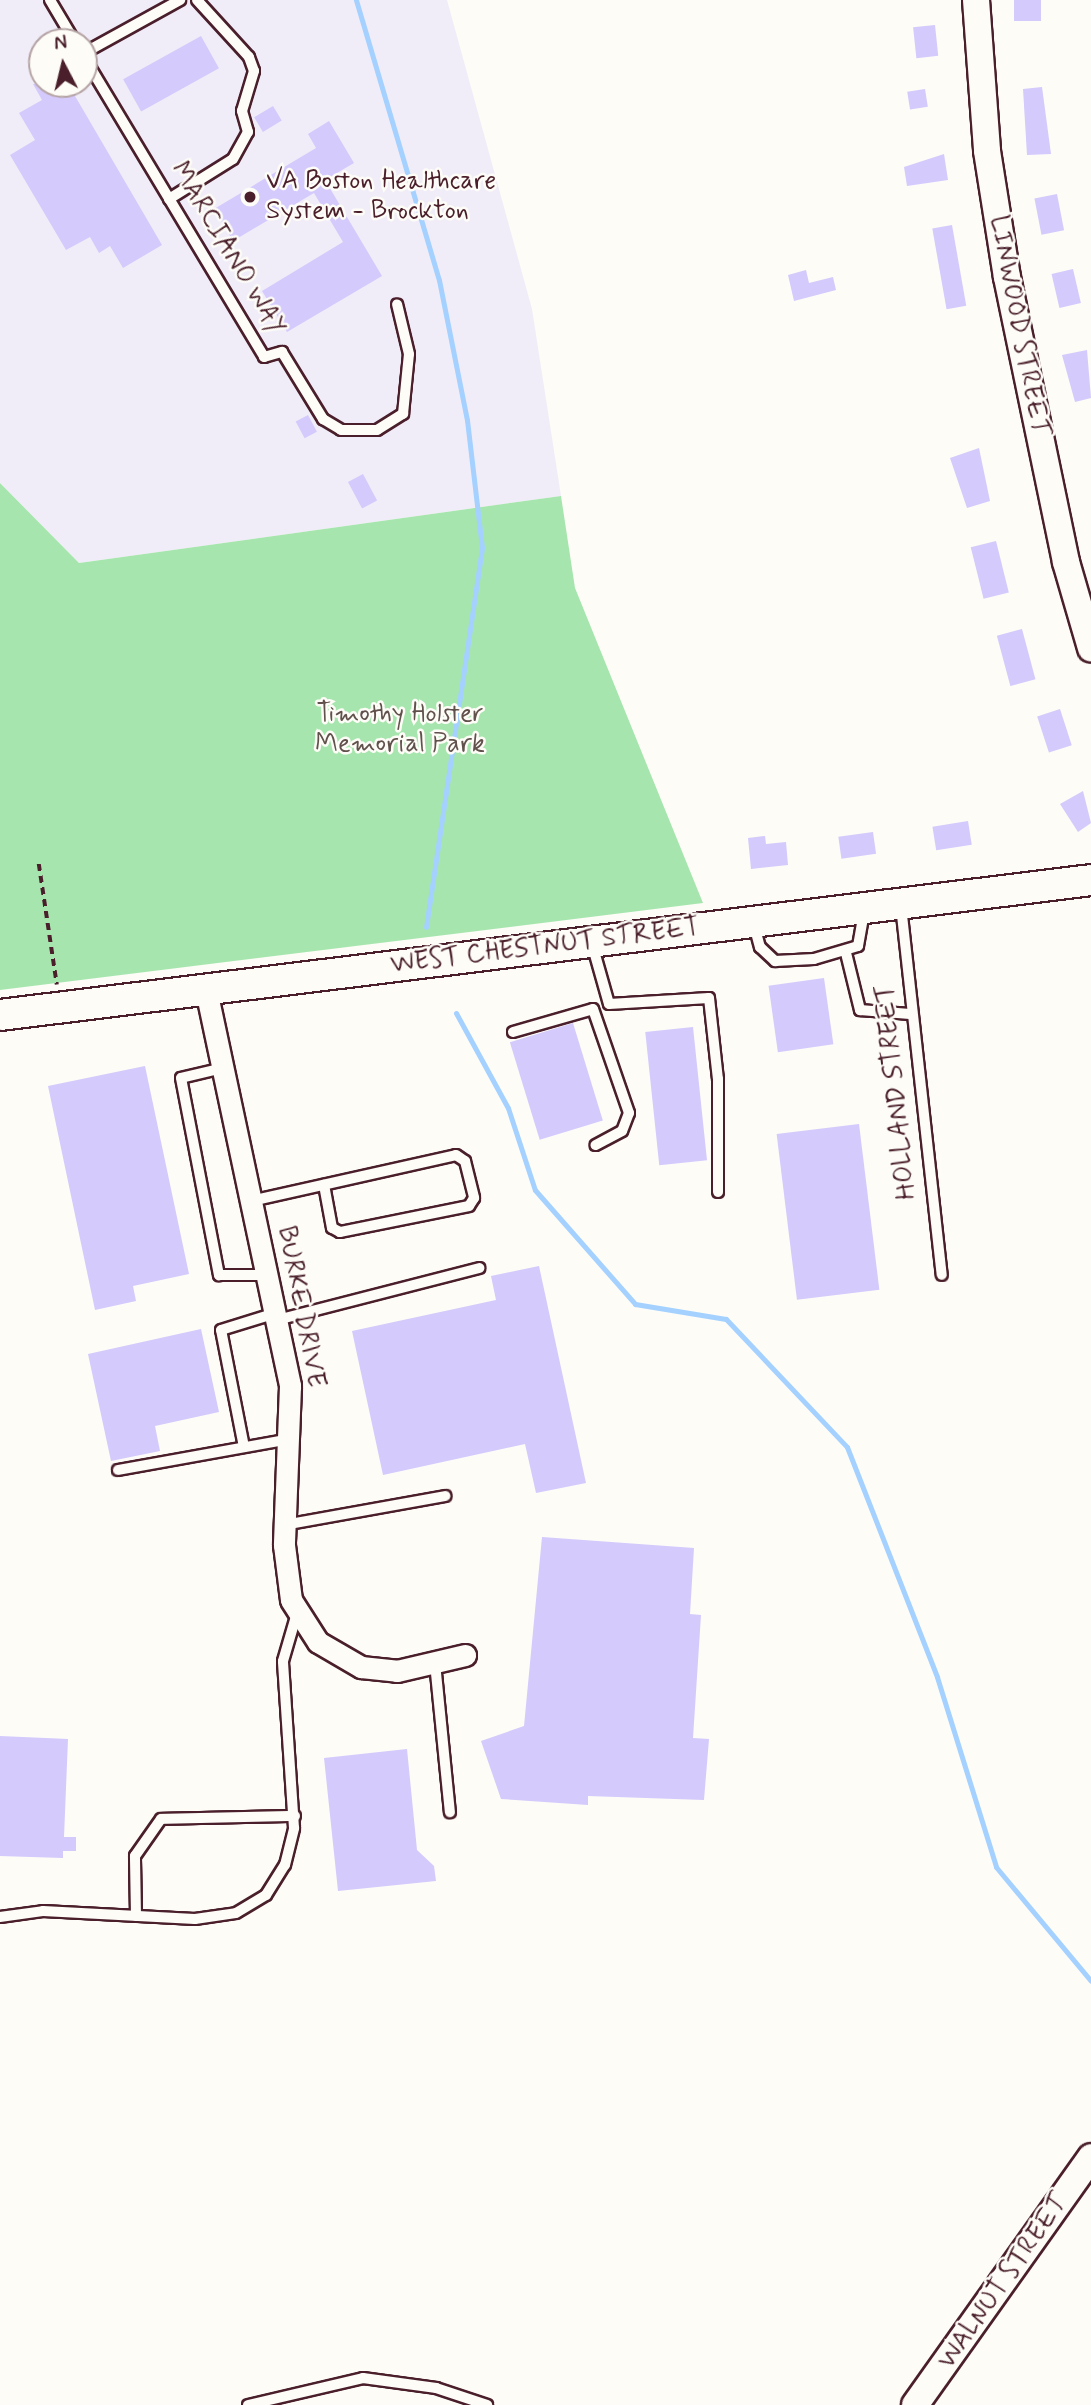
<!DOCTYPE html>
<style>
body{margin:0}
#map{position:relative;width:1091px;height:2405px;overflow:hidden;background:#fdfcf7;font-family:Mynerve,sans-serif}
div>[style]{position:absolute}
.built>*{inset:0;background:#f1edf8}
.green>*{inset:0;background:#a6e6ae}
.stream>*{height:5px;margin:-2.5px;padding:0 2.5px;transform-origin:2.5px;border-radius:2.5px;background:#a4d1ff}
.building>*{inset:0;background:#d4cafc;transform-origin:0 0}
.path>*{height:3.5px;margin-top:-1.75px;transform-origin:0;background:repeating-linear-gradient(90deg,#4a1f2b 0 7px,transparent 0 12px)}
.roads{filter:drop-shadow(2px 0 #4a1f2b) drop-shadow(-2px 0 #4a1f2b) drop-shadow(0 2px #4a1f2b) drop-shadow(0 -2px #4a1f2b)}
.service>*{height:10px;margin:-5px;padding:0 5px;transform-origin:5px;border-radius:5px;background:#fdfcf7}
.minor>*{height:21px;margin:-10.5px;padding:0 10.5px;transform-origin:10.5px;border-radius:10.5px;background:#fdfcf7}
.tertiary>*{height:26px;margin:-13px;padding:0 13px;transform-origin:13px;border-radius:13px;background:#fdfcf7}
.secondary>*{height:30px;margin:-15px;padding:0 15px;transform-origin:15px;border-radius:15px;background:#fdfcf7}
.dots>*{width:19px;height:19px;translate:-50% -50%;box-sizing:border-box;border:4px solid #fdfcf7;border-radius:50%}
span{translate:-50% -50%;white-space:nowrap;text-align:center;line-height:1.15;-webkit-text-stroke:5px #fdfcf7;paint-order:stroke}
.poi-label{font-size:26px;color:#4a1f2b}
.left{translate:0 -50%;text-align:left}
.street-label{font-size:26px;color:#4a1f2b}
.park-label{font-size:26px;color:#61514c}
.north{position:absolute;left:28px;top:28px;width:70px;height:70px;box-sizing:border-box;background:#fdfcf7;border:2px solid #b5a4a5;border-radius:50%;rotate:353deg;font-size:19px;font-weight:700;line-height:28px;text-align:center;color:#4a1f2b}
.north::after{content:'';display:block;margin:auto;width:24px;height:32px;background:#4a1f2b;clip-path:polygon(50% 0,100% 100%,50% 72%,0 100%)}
</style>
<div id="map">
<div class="built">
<div style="clip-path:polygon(evenodd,0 0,447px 0,532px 309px,561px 496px,79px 563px,0 483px,0 0,42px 42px,84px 42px,84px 84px,42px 84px,42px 42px)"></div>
</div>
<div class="green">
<div style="clip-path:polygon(0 483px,79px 563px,561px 496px,575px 588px,703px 903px,0 990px)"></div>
</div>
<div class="stream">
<div style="left:356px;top:0;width:292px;rotate:73.5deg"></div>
<div style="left:439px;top:280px;width:143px;rotate:78.7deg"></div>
<div style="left:467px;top:420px;width:129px;rotate:83.3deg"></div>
<div style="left:482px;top:548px;width:383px;rotate:98.4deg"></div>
<div style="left:456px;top:1013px;width:108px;rotate:61.3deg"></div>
<div style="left:508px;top:1108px;width:86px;rotate:71.8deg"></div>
<div style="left:535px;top:1190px;width:152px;rotate:48.7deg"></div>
<div style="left:635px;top:1304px;width:92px;rotate:9.4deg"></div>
<div style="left:726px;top:1319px;width:176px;rotate:46.6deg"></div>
<div style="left:847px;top:1447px;width:247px;rotate:68.6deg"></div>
<div style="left:937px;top:1677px;width:199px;rotate:72.7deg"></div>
<div style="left:996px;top:1867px;width:148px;rotate:50.2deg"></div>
</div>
<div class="building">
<div style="left:1014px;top:0;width:27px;height:21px"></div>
<div style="left:935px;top:25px;width:31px;height:22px;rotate:84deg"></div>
<div style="left:201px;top:36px;width:37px;height:89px;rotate:61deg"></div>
<div style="clip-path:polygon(33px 84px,68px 84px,162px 245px,123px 268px,110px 246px,99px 253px,90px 237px,66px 250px,10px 155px,35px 140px,19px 113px,42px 100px)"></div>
<div style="clip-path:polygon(1042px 87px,1051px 154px,1027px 155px,1023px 89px)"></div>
<div style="left:925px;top:89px;width:18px;height:18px;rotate:81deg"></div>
<div style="left:273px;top:106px;width:17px;height:22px;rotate:59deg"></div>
<div style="clip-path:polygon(329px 121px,354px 163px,325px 180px,382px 276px,287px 332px,262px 291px,343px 242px,314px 193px,233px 241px,214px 209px,316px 148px,308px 134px)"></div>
<div style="clip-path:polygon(944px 154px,948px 180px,907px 186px,904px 167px)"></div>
<div style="left:1057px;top:194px;width:37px;height:23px;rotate:79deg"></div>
<div style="left:952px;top:225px;width:82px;height:20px;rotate:80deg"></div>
<div style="left:1073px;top:269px;width:35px;height:22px;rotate:77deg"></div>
<div style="clip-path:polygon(806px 270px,809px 283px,833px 277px,836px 290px,794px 301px,788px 275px)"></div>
<div style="clip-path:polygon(1087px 350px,1091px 398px,1075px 402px,1062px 355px)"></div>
<div style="left:308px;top:415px;width:19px;height:14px;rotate:62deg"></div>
<div style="clip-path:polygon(979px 448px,990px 501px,967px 508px,950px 458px)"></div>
<div style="left:363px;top:474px;width:30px;height:17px;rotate:62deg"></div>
<div style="left:996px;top:541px;width:53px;height:26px;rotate:76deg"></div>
<div style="left:1022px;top:629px;width:52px;height:26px;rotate:75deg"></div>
<div style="left:1060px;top:709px;width:38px;height:24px;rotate:72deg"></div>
<div style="clip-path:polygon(1083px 791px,1091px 823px,1078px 832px,1060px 804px)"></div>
<div style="left:968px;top:821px;width:24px;height:36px;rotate:81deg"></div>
<div style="left:873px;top:832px;width:22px;height:35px;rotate:82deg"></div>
<div style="clip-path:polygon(765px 836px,766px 844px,786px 842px,788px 865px,751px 869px,748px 838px)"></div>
<div style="left:824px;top:978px;width:67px;height:56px;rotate:82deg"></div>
<div style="left:573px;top:1023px;width:102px;height:66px;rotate:73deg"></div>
<div style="left:693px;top:1027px;width:134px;height:48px;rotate:84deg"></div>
<div style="clip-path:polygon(145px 1066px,189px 1274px,133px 1286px,136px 1301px,95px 1310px,48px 1086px)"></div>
<div style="left:859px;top:1124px;width:167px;height:83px;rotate:83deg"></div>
<div style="clip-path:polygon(539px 1266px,586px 1483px,536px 1493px,525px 1444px,383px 1475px,352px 1331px,496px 1300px,491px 1276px)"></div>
<div style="clip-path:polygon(201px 1329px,219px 1412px,155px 1426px,160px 1451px,111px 1461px,88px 1354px)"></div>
<div style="clip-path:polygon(542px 1537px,694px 1548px,690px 1614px,701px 1615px,693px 1738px,709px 1739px,704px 1800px,588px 1796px,588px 1805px,501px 1799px,481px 1741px,524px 1726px)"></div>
<div style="clip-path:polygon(0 1736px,68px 1739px,64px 1837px,76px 1837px,76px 1851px,63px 1851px,63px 1858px,0 1856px)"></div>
<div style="clip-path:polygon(407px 1749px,417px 1850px,434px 1866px,436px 1881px,338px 1891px,324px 1758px)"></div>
</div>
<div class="path">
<div style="left:39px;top:864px;width:122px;rotate:81.5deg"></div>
</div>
<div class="roads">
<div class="service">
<div style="left:50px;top:0;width:49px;rotate:59.2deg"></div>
<div style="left:84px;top:53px;width:110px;rotate:-28.9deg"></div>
<div style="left:84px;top:57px;width:350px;rotate:59deg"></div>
<div style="left:264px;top:357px;width:19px;rotate:-16deg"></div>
<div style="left:282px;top:352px;width:79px;rotate:58.5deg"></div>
<div style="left:323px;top:419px;width:21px;rotate:31deg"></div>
<div style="left:341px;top:430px;width:36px"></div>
<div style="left:377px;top:430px;width:31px;rotate:-32deg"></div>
<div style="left:403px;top:414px;width:60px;rotate:-84.3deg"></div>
<div style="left:409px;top:354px;width:51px;rotate:-103.5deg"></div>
<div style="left:169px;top:199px;width:75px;rotate:-32deg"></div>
<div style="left:233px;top:159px;width:31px;rotate:-61deg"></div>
<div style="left:248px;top:132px;width:22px;rotate:-106deg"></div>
<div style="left:242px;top:111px;width:42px;rotate:-73.3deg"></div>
<div style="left:254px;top:71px;width:15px;rotate:-110deg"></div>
<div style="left:249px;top:57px;width:77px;rotate:-132.4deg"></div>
<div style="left:901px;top:906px;width:371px;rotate:83.7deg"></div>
<div style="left:754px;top:925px;width:23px;rotate:75deg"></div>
<div style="left:760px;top:947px;width:21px;rotate:43deg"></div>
<div style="left:775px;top:961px;width:39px;rotate:-3deg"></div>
<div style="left:814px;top:959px;width:46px;rotate:-16.5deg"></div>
<div style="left:858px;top:946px;width:35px;rotate:-80deg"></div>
<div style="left:592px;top:944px;width:62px;rotate:74.2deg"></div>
<div style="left:609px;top:1004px;width:100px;rotate:-3.4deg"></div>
<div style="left:709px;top:998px;width:81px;rotate:83.7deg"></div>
<div style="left:718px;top:1079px;width:113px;rotate:90deg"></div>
<div style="left:846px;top:953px;width:59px;rotate:76.2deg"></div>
<div style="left:860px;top:1010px;width:50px;rotate:4.6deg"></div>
<div style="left:513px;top:1032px;width:83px;rotate:-16deg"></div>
<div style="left:593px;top:1009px;width:110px;rotate:70.9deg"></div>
<div style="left:629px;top:1113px;width:19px;rotate:111deg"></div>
<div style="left:622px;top:1131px;width:30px;rotate:152deg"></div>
<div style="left:223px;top:1068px;width:43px;rotate:166.6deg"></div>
<div style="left:181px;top:1078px;width:201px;rotate:79.1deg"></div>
<div style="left:219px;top:1275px;width:48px"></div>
<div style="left:251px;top:1201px;width:210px;rotate:-12.6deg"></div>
<div style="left:456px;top:1155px;width:11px;rotate:34deg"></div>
<div style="left:465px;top:1161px;width:38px;rotate:76deg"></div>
<div style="left:474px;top:1198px;width:9px;rotate:122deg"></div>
<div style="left:469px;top:1206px;width:132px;rotate:168.6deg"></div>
<div style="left:340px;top:1232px;width:9px;rotate:-153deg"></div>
<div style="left:332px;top:1228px;width:44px;rotate:-100.5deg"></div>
<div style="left:277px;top:1320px;width:209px;rotate:-14.4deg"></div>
<div style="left:244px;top:1447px;width:119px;rotate:-101.1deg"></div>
<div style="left:221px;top:1330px;width:58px;rotate:-17.2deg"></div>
<div style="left:118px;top:1470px;width:175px;rotate:-10.2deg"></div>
<div style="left:284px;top:1525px;width:164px;rotate:-10.2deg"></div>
<div style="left:435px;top:1663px;width:150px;rotate:84.3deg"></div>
<div style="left:136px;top:1916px;width:60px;rotate:-91deg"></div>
<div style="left:135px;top:1856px;width:45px;rotate:-54.9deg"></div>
<div style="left:161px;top:1819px;width:134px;rotate:-1.3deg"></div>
<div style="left:0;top:1917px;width:43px;rotate:-7.9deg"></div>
<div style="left:43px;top:1911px;width:152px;rotate:3deg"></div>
<div style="left:195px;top:1919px;width:41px;rotate:-8.3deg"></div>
<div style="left:236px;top:1913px;width:35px;rotate:-31deg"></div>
<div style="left:266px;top:1895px;width:36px;rotate:-58deg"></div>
<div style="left:285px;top:1865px;width:38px;rotate:-76deg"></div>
<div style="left:294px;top:1828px;width:167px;rotate:-93.8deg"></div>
<div style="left:283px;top:1661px;width:50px;rotate:-73.7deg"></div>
<div style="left:248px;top:2405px;width:118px;rotate:-13.2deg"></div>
<div style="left:363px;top:2378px;width:74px;rotate:7.8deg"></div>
<div style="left:436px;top:2388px;width:54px;rotate:18.4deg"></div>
</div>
<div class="minor">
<div style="left:206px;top:990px;width:405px;rotate:78deg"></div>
<div style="left:290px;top:1386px;width:159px;rotate:92.2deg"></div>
<div style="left:284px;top:1545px;width:55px;rotate:82.7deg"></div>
<div style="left:291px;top:1600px;width:50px;rotate:57.3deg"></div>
<div style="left:318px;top:1642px;width:50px;rotate:30.2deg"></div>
<div style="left:361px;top:1667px;width:36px;rotate:6deg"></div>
<div style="left:397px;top:1671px;width:70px;rotate:-13.2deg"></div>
</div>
<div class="tertiary">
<div style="left:976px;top:0;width:151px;rotate:85.8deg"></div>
<div style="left:987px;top:151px;width:128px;rotate:81deg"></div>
<div style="left:1007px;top:277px;width:291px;rotate:78.3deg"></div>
<div style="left:1066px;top:562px;width:90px;rotate:73.8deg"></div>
<div style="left:915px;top:2405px;width:304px;rotate:-54.6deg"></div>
</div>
<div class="secondary">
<div style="left:0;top:1015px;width:1099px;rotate:-7.05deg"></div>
</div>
</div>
<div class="dots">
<div style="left:250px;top:197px;background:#4a1f2b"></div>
</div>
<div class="poi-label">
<span class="left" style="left:266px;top:197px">VA Boston Healthcare<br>System - Brockton</span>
</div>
<div class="street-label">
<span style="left:227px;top:249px;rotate:59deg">MARCIANO WAY</span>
<span style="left:1018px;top:326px;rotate:79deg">LINWOOD STREET</span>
<span style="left:545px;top:947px;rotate:-7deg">WEST CHESTNUT STREET</span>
<span style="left:897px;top:1092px;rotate:-96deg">HOLLAND STREET</span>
<span style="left:300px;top:1307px;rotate:79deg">BURKE DRIVE</span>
<span style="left:1004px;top:2282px;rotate:-55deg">WALNUT STREET</span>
</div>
<div class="park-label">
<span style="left:400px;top:730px">Timothy Holster<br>Memorial Park</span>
</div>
<div class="north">N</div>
</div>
